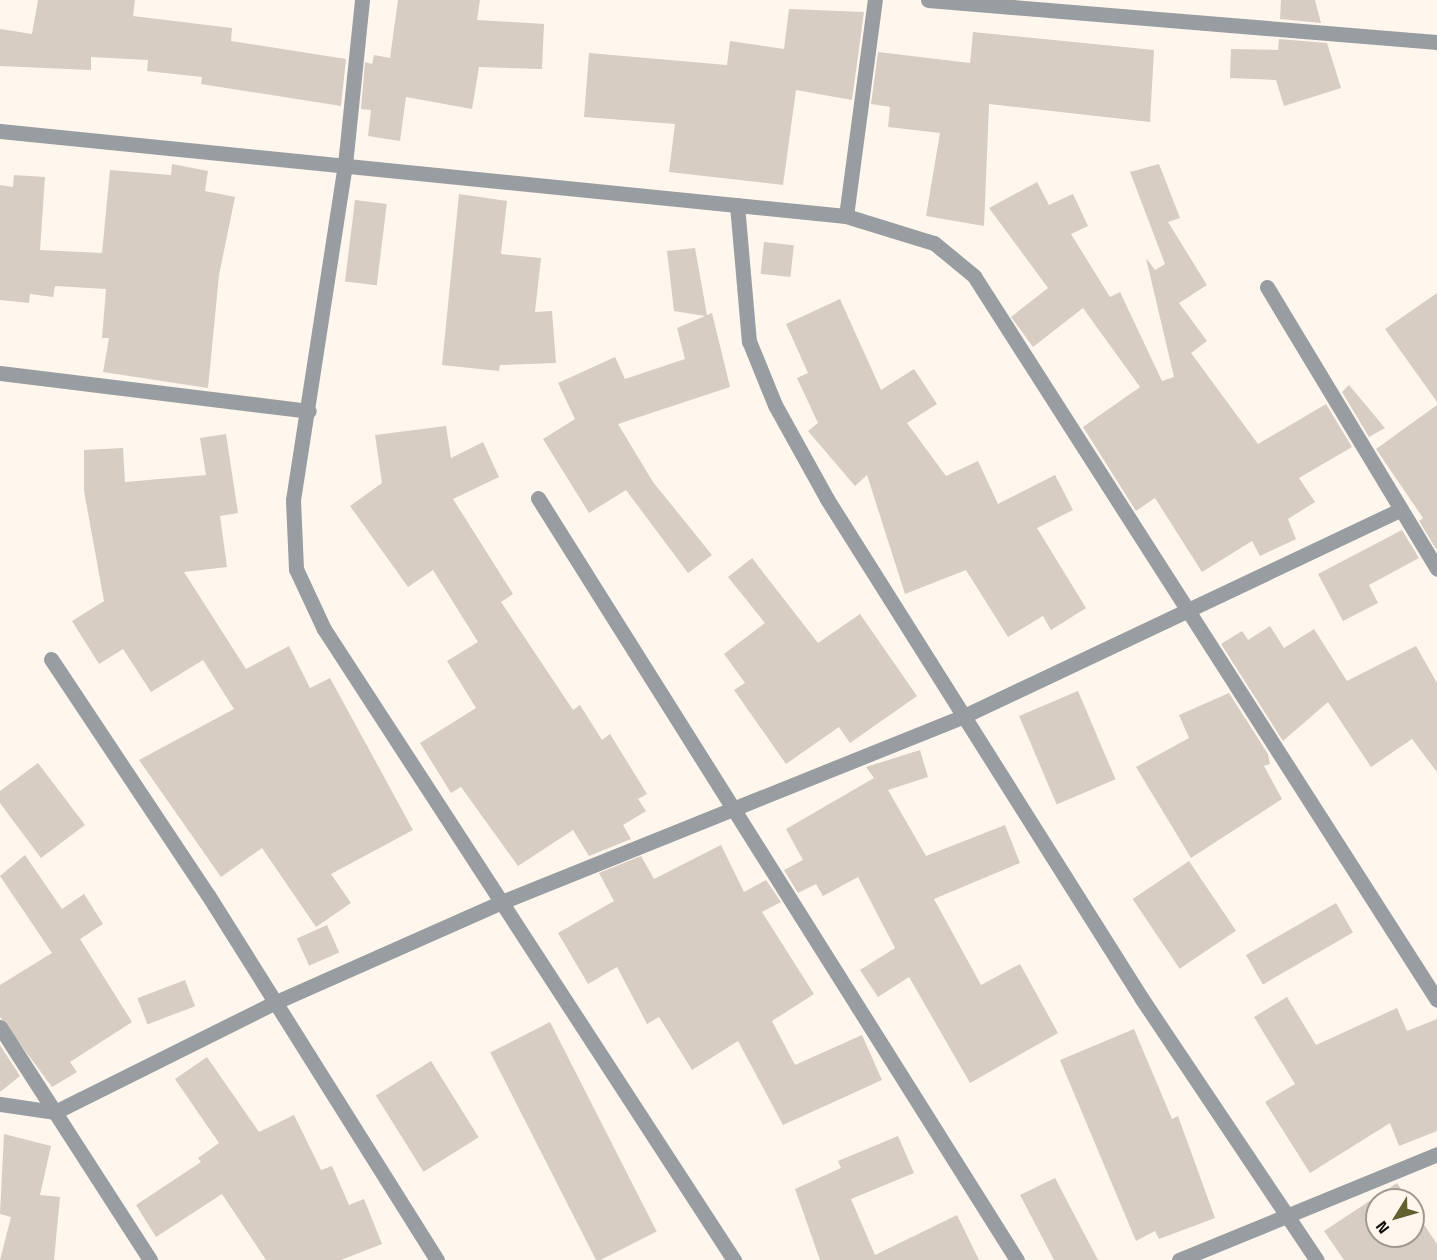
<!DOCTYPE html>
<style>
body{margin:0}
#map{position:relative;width:1437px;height:1260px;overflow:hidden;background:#fff6ed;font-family:"Titillium Web",sans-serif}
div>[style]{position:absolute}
.building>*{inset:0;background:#d7cdc2;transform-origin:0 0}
.street>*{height:15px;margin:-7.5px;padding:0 7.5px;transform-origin:7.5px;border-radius:7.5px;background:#979da0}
span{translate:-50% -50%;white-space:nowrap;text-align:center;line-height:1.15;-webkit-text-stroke:4.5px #fff6ed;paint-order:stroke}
.north{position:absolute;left:1365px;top:1188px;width:60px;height:60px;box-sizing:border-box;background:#fff6ed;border:2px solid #a09992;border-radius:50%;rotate:233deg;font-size:16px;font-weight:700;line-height:24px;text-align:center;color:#110d0a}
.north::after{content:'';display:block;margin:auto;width:21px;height:27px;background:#60612f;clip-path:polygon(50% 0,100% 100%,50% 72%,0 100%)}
</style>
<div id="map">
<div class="building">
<div style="clip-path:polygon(38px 0,135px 0,133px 16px,232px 28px,231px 41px,346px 59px,341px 106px,201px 84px,202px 77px,147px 71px,148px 60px,91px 57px,91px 70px,0 66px,0 29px,32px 34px)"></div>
<div style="clip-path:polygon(398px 0,480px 0,477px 20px,544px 24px,542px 69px,479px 67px,472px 109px,406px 97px,400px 141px,368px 136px,371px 110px,361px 109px,365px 62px,372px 64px,374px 55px,390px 58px)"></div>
<div style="clip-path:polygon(1281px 0,1315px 0,1321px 23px,1280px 19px)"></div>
<div style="clip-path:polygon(789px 9px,864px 12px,852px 100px,796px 90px,783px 185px,669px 172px,675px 124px,584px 117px,589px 53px,727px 65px,730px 41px,784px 49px)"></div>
<div style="clip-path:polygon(973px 32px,1154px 50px,1150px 122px,989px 104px,984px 226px,926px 216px,940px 133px,888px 127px,890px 107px,871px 104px,878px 52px,970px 63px)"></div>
<div style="clip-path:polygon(1279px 39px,1327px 43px,1341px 88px,1284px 106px,1276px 80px,1230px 78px,1231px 49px,1278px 50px)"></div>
<div style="clip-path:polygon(172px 164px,208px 171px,205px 191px,235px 197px,219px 275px,208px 388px,103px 372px,109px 338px,102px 338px,106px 289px,55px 286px,53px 297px,30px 294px,29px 303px,0 300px,0 185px,13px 187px,14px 175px,45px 177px,40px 250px,102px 253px,110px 170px,171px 175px)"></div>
<div style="clip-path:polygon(1159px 164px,1180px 218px,1168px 222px,1207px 285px,1179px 303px,1207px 341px,1191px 353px,1258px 444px,1326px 404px,1352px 447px,1299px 478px,1315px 502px,1288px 519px,1296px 539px,1260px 556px,1252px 541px,1202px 572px,1155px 498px,1136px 511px,1083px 427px,1140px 387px,1083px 308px,1033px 347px,1011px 317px,1048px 288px,989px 208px,1037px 182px,1049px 205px,1073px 194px,1088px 226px,1071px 234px,1110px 297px,1120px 292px,1162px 381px,1174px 377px,1146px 258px,1155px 270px,1165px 264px,1130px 172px)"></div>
<div style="clip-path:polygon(459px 194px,507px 201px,501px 254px,541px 258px,535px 312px,552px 311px,556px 363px,500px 365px,499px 371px,442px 365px)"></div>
<div style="left:355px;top:200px;width:32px;height:82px;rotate:7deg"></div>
<div style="left:764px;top:242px;width:30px;height:32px;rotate:6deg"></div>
<div style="clip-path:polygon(695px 248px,707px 315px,712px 313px,730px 387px,618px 424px,653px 482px,712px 555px,688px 573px,626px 490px,589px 513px,543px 439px,575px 419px,558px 383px,615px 357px,625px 379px,685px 359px,677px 328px,705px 316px,674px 311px,667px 251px)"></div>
<div style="clip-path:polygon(1437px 293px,1437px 402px,1385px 329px)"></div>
<div style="clip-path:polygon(840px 299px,881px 390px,914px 369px,937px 404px,907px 423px,946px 476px,978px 461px,998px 504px,1055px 475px,1073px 510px,1037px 528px,1086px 608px,1051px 630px,1043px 616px,1008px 637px,966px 570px,905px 594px,867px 475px,855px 486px,808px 431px,818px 423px,797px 378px,808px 373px,786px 324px)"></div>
<div style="clip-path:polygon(1349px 385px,1385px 428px,1369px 437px,1342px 392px)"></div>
<div style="clip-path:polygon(1437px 405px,1437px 549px,1436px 549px,1419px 521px,1423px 518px,1376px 449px)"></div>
<div style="clip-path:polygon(446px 426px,451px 458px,483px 442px,499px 477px,453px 499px,513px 594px,501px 602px,573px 710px,580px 705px,602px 740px,610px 734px,647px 794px,638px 799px,646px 811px,623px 825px,631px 839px,589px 856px,573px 830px,518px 866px,461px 787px,451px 793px,420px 743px,476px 708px,447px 661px,478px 642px,433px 570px,408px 587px,350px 506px,382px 483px,375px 435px)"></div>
<div style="clip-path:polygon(226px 434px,238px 513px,220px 516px,227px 567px,184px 572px,246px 669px,289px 646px,310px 688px,330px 678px,413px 830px,331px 874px,351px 903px,316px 927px,262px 848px,221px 877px,139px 760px,234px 709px,203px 660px,151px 692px,123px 649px,99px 664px,72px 621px,104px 601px,84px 491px,84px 450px,123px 448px,125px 482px,206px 475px,200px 438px)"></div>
<div style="clip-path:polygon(1402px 530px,1419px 558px,1369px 585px,1378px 603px,1343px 621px,1318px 574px)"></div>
<div style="clip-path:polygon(752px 558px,818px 643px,860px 614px,917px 696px,850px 743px,839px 727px,786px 764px,734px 690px,745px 683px,724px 654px,765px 623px,728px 577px)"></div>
<div style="clip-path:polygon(1270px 626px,1284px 648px,1314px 629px,1347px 681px,1416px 646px,1437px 683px,1437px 772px,1412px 739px,1371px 767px,1328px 702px,1283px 741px,1221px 644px,1242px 631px,1248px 640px)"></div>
<div style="left:1078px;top:691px;width:96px;height:64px;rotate:67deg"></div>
<div style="clip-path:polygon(1229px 693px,1268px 754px,1270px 764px,1264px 766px,1282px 799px,1191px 858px,1136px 767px,1189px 738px,1179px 715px)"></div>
<div style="clip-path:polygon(920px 750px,928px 777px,888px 790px,926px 856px,1005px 825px,1020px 863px,934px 899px,981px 985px,1020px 964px,1058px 1033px,970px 1083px,909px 977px,878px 997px,860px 970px,895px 948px,858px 877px,823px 896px,816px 884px,798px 893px,784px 870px,803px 860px,786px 829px,874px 778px,866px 767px)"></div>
<div style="clip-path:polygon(38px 763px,85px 825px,41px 858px,0 803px,0 791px)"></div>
<div style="clip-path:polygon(721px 845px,744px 892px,766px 880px,781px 902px,762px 912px,814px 994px,772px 1021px,795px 1065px,862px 1035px,882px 1080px,783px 1125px,738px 1041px,692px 1070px,659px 1017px,647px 1024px,617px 967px,588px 984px,558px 933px,614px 901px,599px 873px,641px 856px,654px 879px)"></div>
<div style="clip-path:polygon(25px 855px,62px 909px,84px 894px,103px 924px,80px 939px,132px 1022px,70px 1062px,77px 1072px,52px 1087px,0 1017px,0 985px,52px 953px,0 876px)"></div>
<div style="left:1189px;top:861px;width:84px;height:68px;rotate:56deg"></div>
<div style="left:1336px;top:903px;width:34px;height:104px;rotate:60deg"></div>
<div style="left:327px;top:925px;width:30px;height:33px;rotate:66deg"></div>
<div style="left:185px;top:980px;width:28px;height:51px;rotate:69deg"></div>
<div style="clip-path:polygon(1287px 997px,1316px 1045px,1397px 1008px,1407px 1031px,1437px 1019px,1437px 1131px,1399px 1146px,1390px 1123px,1310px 1173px,1265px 1102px,1295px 1084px,1254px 1017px)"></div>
<div style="left:550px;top:1022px;width:235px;height:67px;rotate:63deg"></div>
<div style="clip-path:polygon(1134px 1029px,1172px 1119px,1178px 1116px,1215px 1218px,1159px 1239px,1155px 1231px,1136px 1241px,1060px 1060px)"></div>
<div style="clip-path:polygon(0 1045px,20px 1076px,0 1092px)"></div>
<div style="clip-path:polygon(207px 1057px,259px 1132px,294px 1115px,321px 1170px,332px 1166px,349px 1205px,364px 1199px,382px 1244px,341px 1260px,266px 1260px,222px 1194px,156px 1237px,136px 1205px,201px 1162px,198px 1158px,219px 1143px,175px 1079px)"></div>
<div style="left:431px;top:1061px;width:90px;height:65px;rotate:58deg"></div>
<div style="clip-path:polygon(4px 1134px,51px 1146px,40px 1195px,60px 1197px,54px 1260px,0 1260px,11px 1217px,0 1214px)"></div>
<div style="clip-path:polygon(898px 1136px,914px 1173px,851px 1199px,875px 1255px,957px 1215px,979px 1260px,820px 1260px,795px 1189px,841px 1168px,838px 1161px)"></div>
<div style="clip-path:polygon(1055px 1178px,1098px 1260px,1054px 1260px,1020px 1195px)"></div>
<div style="clip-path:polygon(1397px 1183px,1408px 1200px,1377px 1200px,1377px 1236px,1413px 1236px,1413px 1208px,1437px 1244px,1437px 1260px,1344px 1260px,1324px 1231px)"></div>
</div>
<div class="street">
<div style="left:362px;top:0;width:165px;rotate:95.9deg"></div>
<div style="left:345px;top:164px;width:340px;rotate:98.8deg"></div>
<div style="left:293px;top:500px;width:69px;rotate:87.5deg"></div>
<div style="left:296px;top:569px;width:66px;rotate:65deg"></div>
<div style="left:324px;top:629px;width:753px;rotate:56.99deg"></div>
<div style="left:928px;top:0;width:511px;rotate:4.72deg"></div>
<div style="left:0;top:131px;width:850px;rotate:5.74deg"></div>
<div style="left:846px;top:216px;width:92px;rotate:17.1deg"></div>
<div style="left:934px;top:243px;width:52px;rotate:39.5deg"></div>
<div style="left:974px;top:276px;width:859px;rotate:57.4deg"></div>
<div style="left:737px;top:205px;width:137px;rotate:85deg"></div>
<div style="left:749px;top:341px;width:69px;rotate:67.9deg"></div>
<div style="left:775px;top:405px;width:107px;rotate:61deg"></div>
<div style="left:827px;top:499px;width:591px;rotate:57.79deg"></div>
<div style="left:1142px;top:999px;width:314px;rotate:56.2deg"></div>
<div style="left:846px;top:216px;width:218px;rotate:-82.4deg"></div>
<div style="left:1267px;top:287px;width:329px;rotate:58.9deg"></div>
<div style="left:0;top:373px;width:311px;rotate:7deg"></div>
<div style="left:538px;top:498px;width:900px;rotate:57.85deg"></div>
<div style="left:51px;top:659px;width:283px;rotate:56.4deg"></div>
<div style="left:208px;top:895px;width:431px;rotate:57.9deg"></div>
<div style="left:0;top:1027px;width:277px;rotate:57.2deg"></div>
<div style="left:0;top:1104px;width:56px;rotate:8.3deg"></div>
<div style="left:55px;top:1112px;width:247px;rotate:-26.5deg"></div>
<div style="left:276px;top:1002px;width:249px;rotate:-23.9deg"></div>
<div style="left:504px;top:901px;width:498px;rotate:-21.9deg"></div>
<div style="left:966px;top:715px;width:479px;rotate:-25.3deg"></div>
<div style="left:1179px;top:1260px;width:279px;rotate:-22.3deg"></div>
</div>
<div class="north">N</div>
</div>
